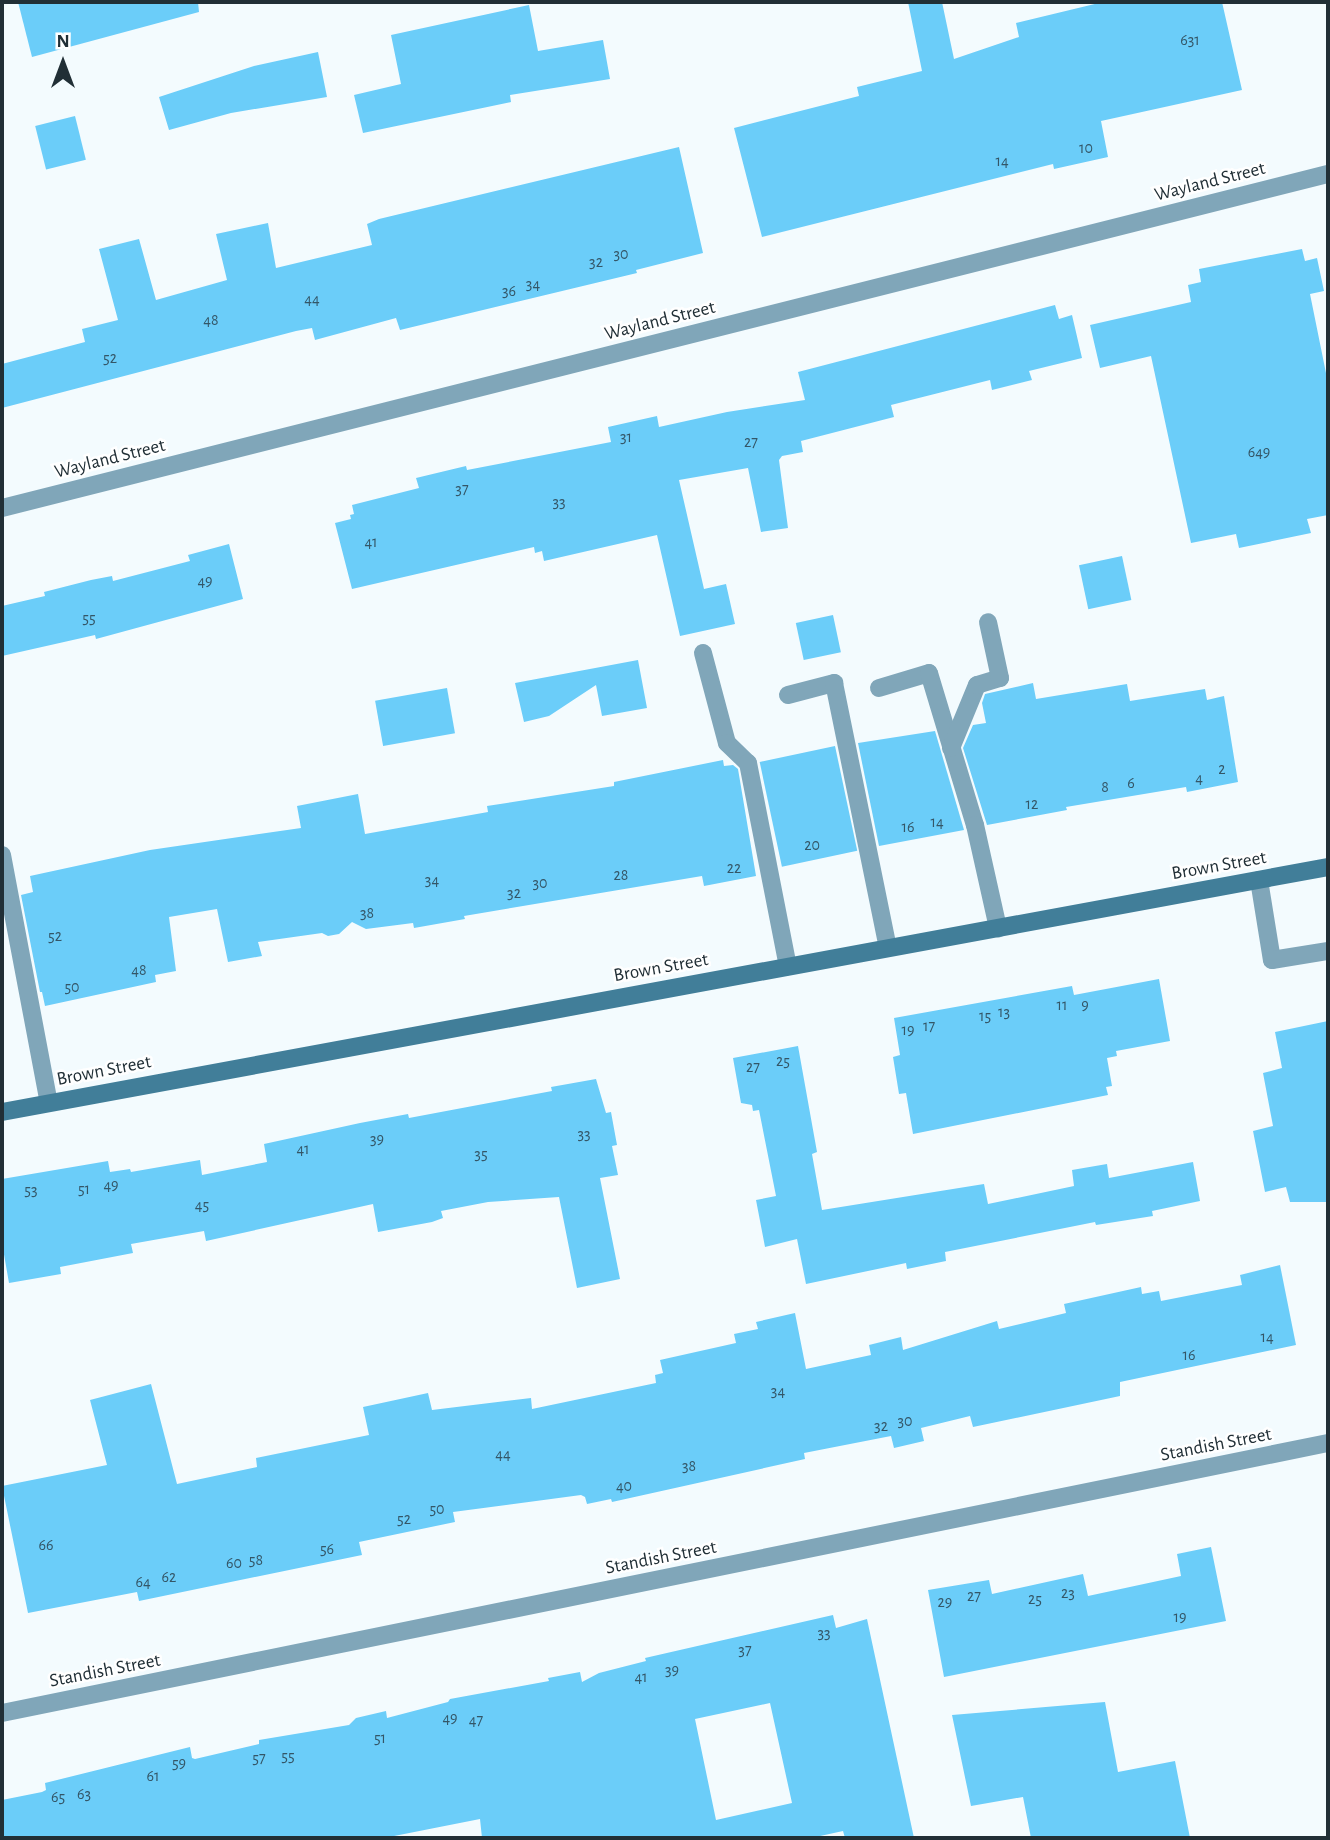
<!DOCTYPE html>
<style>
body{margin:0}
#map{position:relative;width:1330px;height:1840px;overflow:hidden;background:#f3fbfe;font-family:"Alegreya Sans",sans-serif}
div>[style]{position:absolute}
.building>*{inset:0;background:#6bcdf9;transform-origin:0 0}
.service>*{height:18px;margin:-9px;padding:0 9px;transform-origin:9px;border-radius:9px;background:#80a6b9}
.minor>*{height:18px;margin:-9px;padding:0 9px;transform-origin:9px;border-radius:9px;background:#80a6b9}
.secondary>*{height:18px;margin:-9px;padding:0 9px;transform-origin:9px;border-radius:9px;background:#417e99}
span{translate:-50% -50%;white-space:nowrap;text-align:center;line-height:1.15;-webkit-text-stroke:5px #fff;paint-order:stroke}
.number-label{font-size:16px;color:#345667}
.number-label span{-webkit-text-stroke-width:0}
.street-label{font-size:19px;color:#212f36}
.frame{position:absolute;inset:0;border:4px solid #212f36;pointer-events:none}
.north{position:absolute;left:28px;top:28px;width:70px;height:70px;-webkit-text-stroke:5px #fff;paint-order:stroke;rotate:0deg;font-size:19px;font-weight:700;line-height:28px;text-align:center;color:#212f36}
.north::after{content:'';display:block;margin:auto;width:24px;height:32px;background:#212f36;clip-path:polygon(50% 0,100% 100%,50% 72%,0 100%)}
</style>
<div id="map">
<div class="building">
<div style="clip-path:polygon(18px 2px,198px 2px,199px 12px,32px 57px)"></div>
<div style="clip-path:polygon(908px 2px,942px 2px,954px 59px,1019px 37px,1016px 23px,1103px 2px,1222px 2px,1242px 90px,1101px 121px,1108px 157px,1054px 169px,1053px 164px,762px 237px,734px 128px,859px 96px,857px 87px,922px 71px)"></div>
<div style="clip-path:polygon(529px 5px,538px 51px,603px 40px,610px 79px,510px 95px,511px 102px,363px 133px,354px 95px,401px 84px,391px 35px)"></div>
<div style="clip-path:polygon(318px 52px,327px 97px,231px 113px,169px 130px,159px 97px,254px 66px)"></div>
<div style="left:75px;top:116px;width:45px;height:41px;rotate:76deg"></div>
<div style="clip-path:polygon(679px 147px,703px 253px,636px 270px,637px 273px,400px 330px,396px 318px,315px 340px,312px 328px,296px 331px,2px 408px,2px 364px,85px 342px,82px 329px,118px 320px,99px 249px,139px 239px,156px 300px,227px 280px,216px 234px,268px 223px,276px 268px,372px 245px,367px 224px,379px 219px)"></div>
<div style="clip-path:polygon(1302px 249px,1305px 261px,1317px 258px,1324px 291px,1310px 294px,1328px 383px,1328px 515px,1307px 519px,1311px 533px,1239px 548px,1236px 534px,1191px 543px,1151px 356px,1100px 368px,1090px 325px,1191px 302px,1188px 285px,1201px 282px,1199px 269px)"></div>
<div style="clip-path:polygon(1055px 305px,1059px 319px,1072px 315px,1082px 358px,1029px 371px,1032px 380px,992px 390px,990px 380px,891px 405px,894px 417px,801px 441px,803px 452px,782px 456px,779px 460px,788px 528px,761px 532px,748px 468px,679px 480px,704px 589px,726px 584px,735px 624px,680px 636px,657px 535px,544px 561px,542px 551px,535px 553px,534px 547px,352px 589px,335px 523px,351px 519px,350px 515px,354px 514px,352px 505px,419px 488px,416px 478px,466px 466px,467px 470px,611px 442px,608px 427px,657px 416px,659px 427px,727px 412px,805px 400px,798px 372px)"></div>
<div style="clip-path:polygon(229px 544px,243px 599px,96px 639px,95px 635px,2px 656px,2px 606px,45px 596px,44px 592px,91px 580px,112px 576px,113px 581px,190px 561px,188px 555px)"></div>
<div style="left:1122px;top:556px;width:45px;height:44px;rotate:78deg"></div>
<div style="left:833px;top:615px;width:38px;height:38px;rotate:78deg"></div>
<div style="clip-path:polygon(638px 660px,647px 708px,602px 716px,596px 685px,549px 716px,524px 722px,515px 683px)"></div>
<div style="clip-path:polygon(1033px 683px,1036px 699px,1127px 684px,1130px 701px,1205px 689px,1207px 700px,1224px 696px,1238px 782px,1187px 792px,1186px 787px,1066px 807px,1067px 810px,987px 825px,963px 748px,973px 725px,986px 723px,982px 703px,985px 694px)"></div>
<div style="left:447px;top:688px;width:46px;height:73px;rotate:80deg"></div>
<div style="clip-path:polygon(935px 731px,964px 830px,879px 846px,858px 743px)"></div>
<div style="left:835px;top:746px;width:107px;height:77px;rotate:78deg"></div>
<div style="clip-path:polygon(723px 760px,724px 766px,733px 765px,738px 769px,756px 876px,704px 886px,702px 876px,464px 916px,465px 919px,414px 928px,413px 923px,366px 929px,352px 922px,339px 934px,328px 936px,322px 933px,258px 942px,262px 956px,228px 962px,217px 909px,169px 917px,176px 971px,155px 975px,156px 982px,45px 1006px,42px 992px,40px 992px,21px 895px,33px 892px,30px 876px,150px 850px,301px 828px,297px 806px,358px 794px,365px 834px,488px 812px,487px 806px,614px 786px,614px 782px)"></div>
<div style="clip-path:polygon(1159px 979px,1170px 1041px,1116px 1051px,1117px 1056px,1107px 1058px,1112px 1086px,1106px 1087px,1108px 1095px,913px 1134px,906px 1093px,899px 1094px,893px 1057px,900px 1055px,894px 1018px,1072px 986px,1074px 995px)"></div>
<div style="clip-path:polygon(1328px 1021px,1328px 1202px,1290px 1202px,1286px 1187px,1265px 1192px,1253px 1131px,1273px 1126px,1263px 1073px,1282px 1068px,1275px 1032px)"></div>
<div style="clip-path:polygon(798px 1046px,817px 1152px,812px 1154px,822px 1210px,984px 1184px,988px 1204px,1074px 1186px,1072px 1170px,1107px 1164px,1109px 1178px,1193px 1162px,1200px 1201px,1152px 1211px,1153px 1216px,1096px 1225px,1095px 1222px,945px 1252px,946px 1261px,907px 1269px,906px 1263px,806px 1284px,797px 1239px,765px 1247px,756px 1200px,776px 1196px,759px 1110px,753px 1111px,752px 1105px,741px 1103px,733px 1058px)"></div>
<div style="clip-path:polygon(596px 1079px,606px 1113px,611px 1112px,617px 1145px,612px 1146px,618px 1175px,600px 1178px,620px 1279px,577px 1288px,559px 1197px,488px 1202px,441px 1211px,443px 1218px,432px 1222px,378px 1232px,373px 1204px,206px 1241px,204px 1231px,131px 1244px,133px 1253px,60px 1267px,61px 1274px,9px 1283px,2px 1243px,2px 1179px,108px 1161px,110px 1172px,130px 1169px,131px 1172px,200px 1160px,202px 1175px,267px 1162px,264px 1144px,360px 1123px,408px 1114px,409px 1118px,552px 1091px,551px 1087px)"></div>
<div style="clip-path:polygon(1280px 1265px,1296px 1345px,1120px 1382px,1120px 1396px,973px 1427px,970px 1416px,921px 1428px,924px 1441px,894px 1448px,891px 1436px,804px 1453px,805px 1459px,612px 1502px,611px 1499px,587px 1504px,585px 1497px,581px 1495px,453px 1512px,455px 1522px,359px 1542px,362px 1555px,139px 1601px,137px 1592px,28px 1613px,2px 1486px,107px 1465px,90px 1400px,151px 1384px,177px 1484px,257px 1467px,256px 1458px,369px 1435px,363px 1407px,428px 1393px,432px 1410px,531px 1398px,532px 1409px,656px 1383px,655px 1375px,663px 1373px,660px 1360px,736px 1343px,734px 1334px,758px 1329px,756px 1322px,795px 1313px,806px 1369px,871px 1355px,869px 1345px,901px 1337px,903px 1350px,997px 1321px,999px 1329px,1066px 1313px,1064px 1304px,1141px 1287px,1142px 1294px,1159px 1291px,1161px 1301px,1242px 1285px,1240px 1275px)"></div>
<div style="clip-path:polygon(1211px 1547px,1226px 1621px,944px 1677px,928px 1590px,989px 1580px,992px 1594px,1083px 1574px,1088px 1596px,1181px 1576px,1177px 1554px)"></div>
<div style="clip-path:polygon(evenodd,833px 1615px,836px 1628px,867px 1619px,914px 1838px,845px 1838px,843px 1831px,811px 1838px,482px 1838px,480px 1819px,384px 1838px,2px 1838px,2px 1800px,42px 1792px,46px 1790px,45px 1783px,190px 1747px,192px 1758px,195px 1759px,259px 1744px,259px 1740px,349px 1725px,356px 1718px,386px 1711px,387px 1718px,448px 1702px,450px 1699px,549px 1681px,548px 1678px,580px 1672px,582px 1682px,599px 1673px,646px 1661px,645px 1658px,833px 1615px,770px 1703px,792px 1803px,716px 1820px,695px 1719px,770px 1703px)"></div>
<div style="clip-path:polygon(1105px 1702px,1118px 1772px,1175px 1761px,1190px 1838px,1031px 1838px,1023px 1797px,971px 1806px,952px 1715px)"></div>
</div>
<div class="service">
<div style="left:703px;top:653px;width:93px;rotate:75.1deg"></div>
<div style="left:727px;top:743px;width:29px;rotate:44deg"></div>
<div style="left:748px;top:763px;width:207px;rotate:78.9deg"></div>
<div style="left:879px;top:688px;width:52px;rotate:-16.7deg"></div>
<div style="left:929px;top:673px;width:159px;rotate:73.2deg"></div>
<div style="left:975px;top:825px;width:106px;rotate:77.4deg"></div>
<div style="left:788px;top:695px;width:48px;rotate:-14.6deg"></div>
<div style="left:834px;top:683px;width:270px;rotate:78.5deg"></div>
<div style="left:951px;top:748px;width:68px;rotate:-67.6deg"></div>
<div style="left:977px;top:685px;width:24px;rotate:-17deg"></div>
<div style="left:1000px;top:678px;width:57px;rotate:-102.1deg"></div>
<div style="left:2px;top:855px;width:252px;rotate:79.3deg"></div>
<div style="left:1259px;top:880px;width:81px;rotate:80.8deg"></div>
<div style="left:1272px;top:960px;width:57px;rotate:-9.1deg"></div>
</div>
<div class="minor">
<div style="left:2px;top:508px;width:1367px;rotate:-14.14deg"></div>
<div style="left:2px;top:1713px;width:1353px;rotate:-11.51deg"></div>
</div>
<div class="secondary">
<div style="left:2px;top:1112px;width:1348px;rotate:-10.47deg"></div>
</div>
<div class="number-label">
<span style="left:1190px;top:40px">631</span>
<span style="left:1086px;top:148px">10</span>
<span style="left:1002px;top:161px">14</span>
<span style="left:621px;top:254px">30</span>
<span style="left:596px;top:262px">32</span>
<span style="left:533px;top:284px">34</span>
<span style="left:509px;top:291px">36</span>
<span style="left:312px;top:299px">44</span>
<span style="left:211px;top:320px">48</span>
<span style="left:110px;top:358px">52</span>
<span style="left:626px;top:437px">31</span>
<span style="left:751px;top:442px">27</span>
<span style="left:1259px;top:452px">649</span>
<span style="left:462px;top:489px">37</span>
<span style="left:559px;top:502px">33</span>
<span style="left:371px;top:542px">41</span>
<span style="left:205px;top:581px">49</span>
<span style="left:89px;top:618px">55</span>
<span style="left:1222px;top:769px">2</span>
<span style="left:1199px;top:778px">4</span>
<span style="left:1131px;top:783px">6</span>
<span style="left:1105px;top:787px">8</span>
<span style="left:1032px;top:804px">12</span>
<span style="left:937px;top:822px">14</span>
<span style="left:908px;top:827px">16</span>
<span style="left:812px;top:845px">20</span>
<span style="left:734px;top:868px">22</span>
<span style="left:621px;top:875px">28</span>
<span style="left:432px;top:880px">34</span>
<span style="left:540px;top:883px">30</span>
<span style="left:514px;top:893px">32</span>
<span style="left:367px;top:913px">38</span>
<span style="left:55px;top:936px">52</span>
<span style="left:139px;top:970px">48</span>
<span style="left:72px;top:987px">50</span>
<span style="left:1062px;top:1005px">11</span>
<span style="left:1085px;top:1005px">9</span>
<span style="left:1004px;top:1012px">13</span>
<span style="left:985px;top:1016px">15</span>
<span style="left:929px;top:1026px">17</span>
<span style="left:908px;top:1030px">19</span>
<span style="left:783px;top:1061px">25</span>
<span style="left:753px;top:1067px">27</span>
<span style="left:584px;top:1134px">33</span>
<span style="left:377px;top:1139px">39</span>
<span style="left:303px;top:1149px">41</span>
<span style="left:481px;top:1154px">35</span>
<span style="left:111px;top:1185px">49</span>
<span style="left:84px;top:1189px">51</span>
<span style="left:31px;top:1190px">53</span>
<span style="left:202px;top:1205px">45</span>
<span style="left:1267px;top:1337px">14</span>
<span style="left:1189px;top:1355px">16</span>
<span style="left:778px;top:1391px">34</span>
<span style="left:905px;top:1421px">30</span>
<span style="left:881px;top:1426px">32</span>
<span style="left:503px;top:1454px">44</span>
<span style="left:689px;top:1466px">38</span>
<span style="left:624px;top:1486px">40</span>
<span style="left:437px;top:1509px">50</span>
<span style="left:404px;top:1519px">52</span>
<span style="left:46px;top:1545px">66</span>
<span style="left:327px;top:1549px">56</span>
<span style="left:256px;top:1560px">58</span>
<span style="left:234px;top:1563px">60</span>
<span style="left:169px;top:1577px">62</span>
<span style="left:143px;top:1582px">64</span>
<span style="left:1068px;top:1593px">23</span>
<span style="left:974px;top:1596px">27</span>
<span style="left:1035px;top:1599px">25</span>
<span style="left:945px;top:1602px">29</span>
<span style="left:1180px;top:1617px">19</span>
<span style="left:824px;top:1633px">33</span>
<span style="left:745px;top:1650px">37</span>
<span style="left:672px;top:1670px">39</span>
<span style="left:641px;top:1677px">41</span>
<span style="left:450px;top:1718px">49</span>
<span style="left:476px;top:1720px">47</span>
<span style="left:380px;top:1738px">51</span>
<span style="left:288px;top:1756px">55</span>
<span style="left:259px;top:1758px">57</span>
<span style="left:179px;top:1763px">59</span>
<span style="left:153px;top:1776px">61</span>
<span style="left:84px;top:1794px">63</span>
<span style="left:58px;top:1797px">65</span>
</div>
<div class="street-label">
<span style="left:1210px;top:182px;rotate:-14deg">Wayland Street</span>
<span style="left:660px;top:321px;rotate:-14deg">Wayland Street</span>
<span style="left:110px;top:459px;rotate:-14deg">Wayland Street</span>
<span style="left:1219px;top:866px;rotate:-10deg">Brown Street</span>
<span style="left:661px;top:968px;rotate:-10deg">Brown Street</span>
<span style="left:104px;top:1071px;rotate:-11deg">Brown Street</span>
<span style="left:1216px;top:1445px;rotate:-11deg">Standish Street</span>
<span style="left:661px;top:1558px;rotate:-11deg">Standish Street</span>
<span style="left:105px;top:1671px;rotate:-11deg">Standish Street</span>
</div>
<div class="frame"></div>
<div class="north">N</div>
</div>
